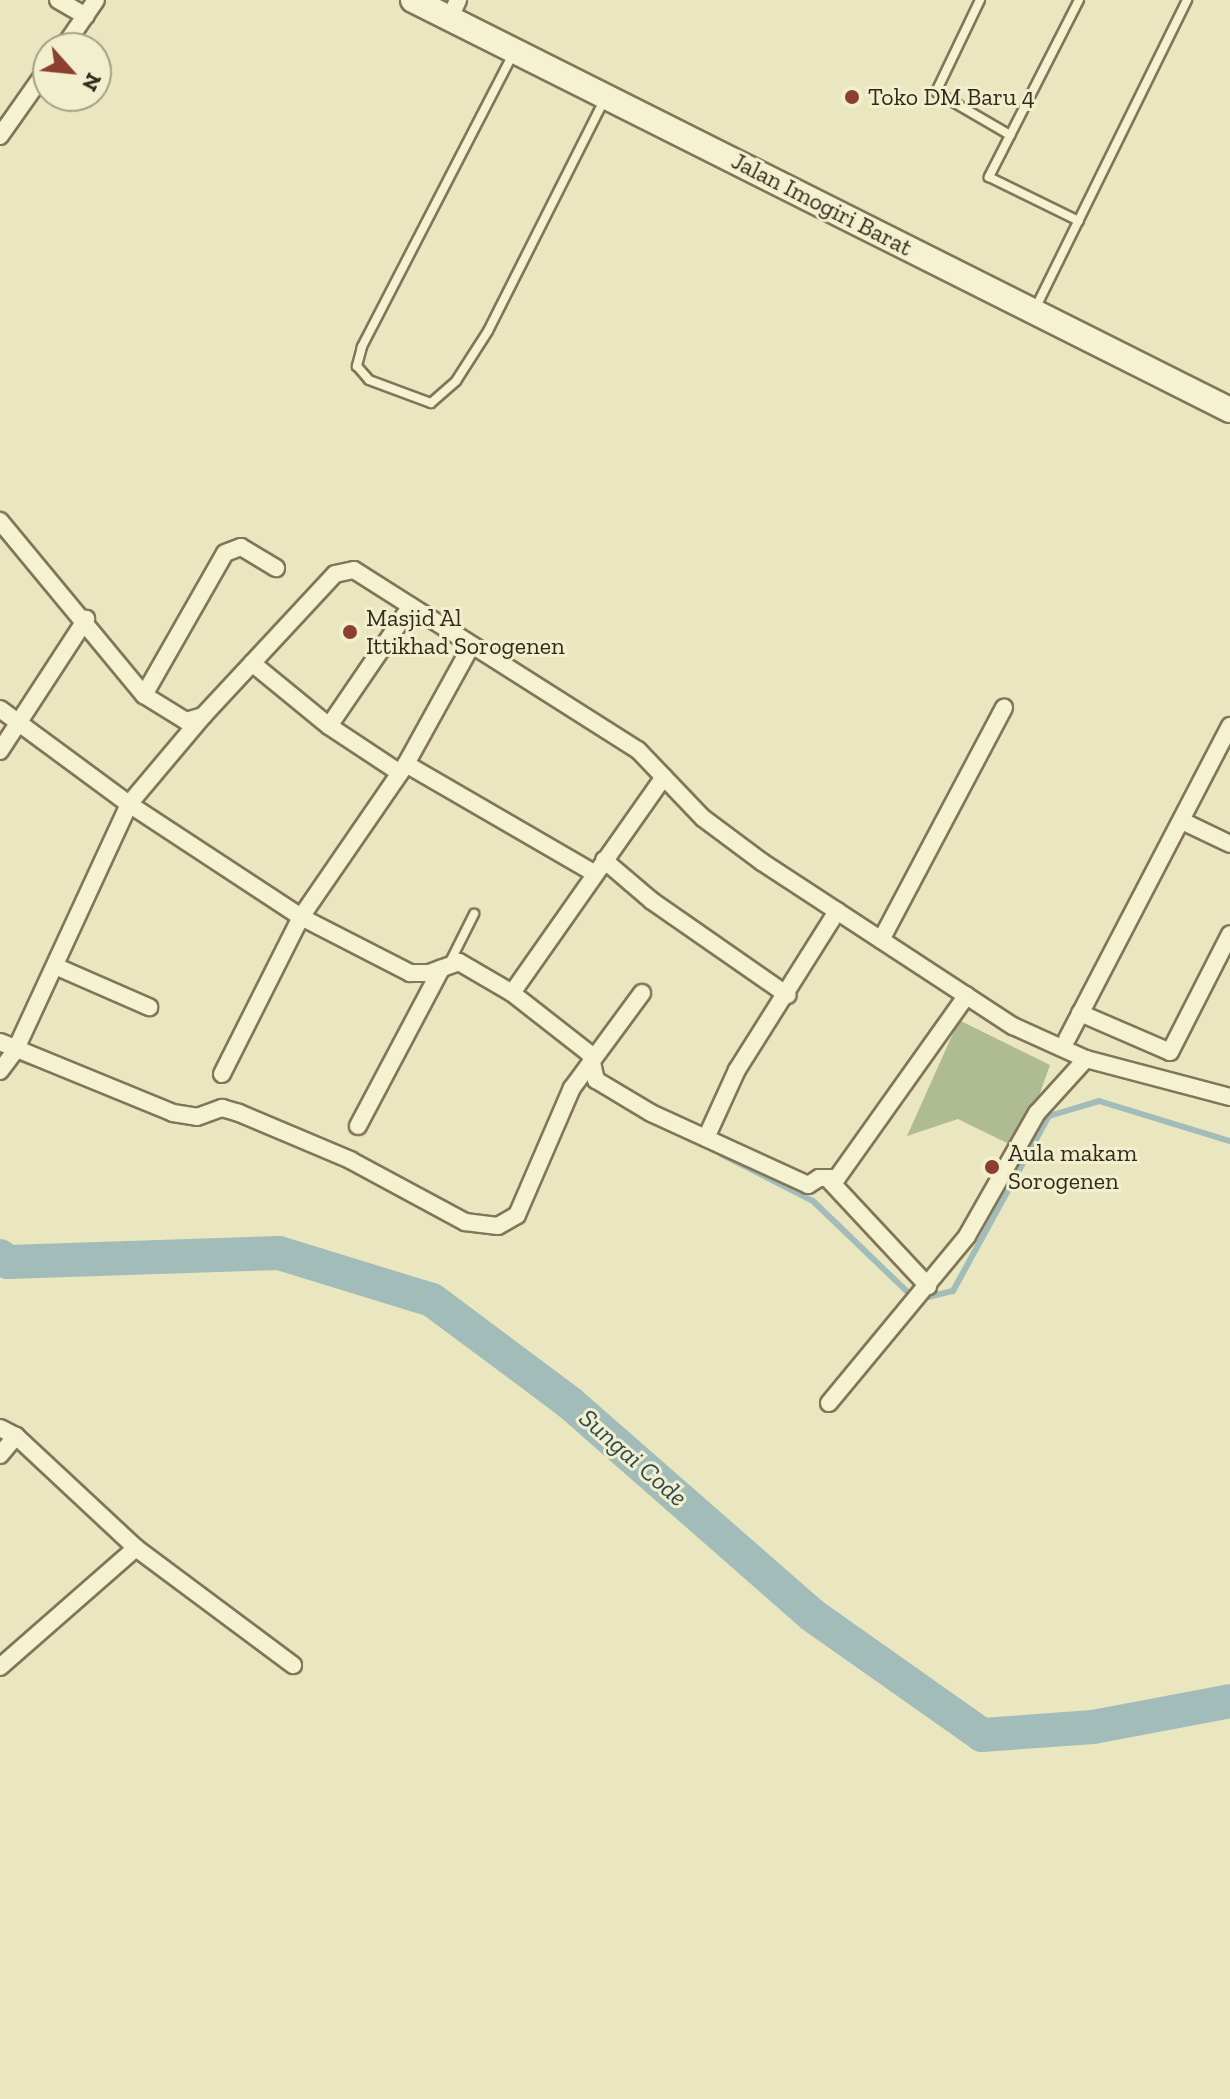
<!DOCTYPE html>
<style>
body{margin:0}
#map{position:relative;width:1230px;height:2099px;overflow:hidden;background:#eae6bf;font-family:"Zilla Slab",serif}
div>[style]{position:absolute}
.cemetery>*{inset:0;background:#aebb93}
.stream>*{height:6px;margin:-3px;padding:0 3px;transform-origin:3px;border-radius:3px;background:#a2bcba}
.river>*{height:34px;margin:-17px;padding:0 17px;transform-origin:17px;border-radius:17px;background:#a2bcba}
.roads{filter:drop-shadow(2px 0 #817659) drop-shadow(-2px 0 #817659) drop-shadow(0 2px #817659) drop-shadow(0 -2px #817659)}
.service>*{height:8px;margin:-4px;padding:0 4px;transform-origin:4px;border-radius:4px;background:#f5f2d1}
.minor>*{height:16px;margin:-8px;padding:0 8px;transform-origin:8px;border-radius:8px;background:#f5f2d1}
.secondary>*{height:24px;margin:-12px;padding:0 12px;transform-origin:12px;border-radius:12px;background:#f5f2d1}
.dots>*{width:22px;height:22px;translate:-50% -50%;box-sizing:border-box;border:4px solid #f2efce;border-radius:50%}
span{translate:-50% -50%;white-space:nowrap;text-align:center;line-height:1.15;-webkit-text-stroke:6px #f2efce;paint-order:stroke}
.poi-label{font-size:24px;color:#322b1c}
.left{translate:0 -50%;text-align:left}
.street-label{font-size:24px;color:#322b1c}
.water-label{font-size:26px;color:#2d4b50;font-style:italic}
.north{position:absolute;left:32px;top:32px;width:80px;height:80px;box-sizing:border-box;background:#f2efce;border:2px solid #a5a187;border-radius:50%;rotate:117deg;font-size:22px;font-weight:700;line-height:32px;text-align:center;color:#322b1c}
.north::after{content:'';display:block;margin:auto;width:28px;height:36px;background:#8b402e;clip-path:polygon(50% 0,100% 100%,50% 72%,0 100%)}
</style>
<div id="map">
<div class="cemetery">
<div style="clip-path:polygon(959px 1020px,1050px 1065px,1035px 1107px,1013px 1146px,958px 1119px,907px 1136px)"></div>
</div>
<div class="stream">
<div style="left:0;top:1052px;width:38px;rotate:20deg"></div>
<div style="left:721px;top:1154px;width:103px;rotate:27.1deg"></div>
<div style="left:813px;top:1201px;width:143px;rotate:43.9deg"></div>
<div style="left:916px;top:1300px;width:38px;rotate:-14deg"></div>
<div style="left:953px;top:1291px;width:200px;rotate:-61.3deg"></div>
<div style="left:1049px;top:1116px;width:52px;rotate:-16.7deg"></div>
<div style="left:1099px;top:1101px;width:137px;rotate:17deg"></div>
</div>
<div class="river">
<div style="left:0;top:1256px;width:10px;rotate:37deg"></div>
<div style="left:8px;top:1262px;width:271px;rotate:-1.9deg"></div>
<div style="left:279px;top:1253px;width:160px;rotate:17.1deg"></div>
<div style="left:432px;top:1300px;width:172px;rotate:36.7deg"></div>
<div style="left:570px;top:1403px;width:322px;rotate:41.2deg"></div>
<div style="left:812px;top:1615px;width:208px;rotate:35.2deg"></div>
<div style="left:982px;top:1735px;width:111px;rotate:-4.1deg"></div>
<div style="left:1093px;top:1727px;width:139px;rotate:-10.7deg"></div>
</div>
<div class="roads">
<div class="service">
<div style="left:980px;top:0;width:102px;rotate:115.6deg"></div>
<div style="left:936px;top:92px;width:86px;rotate:30.2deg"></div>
<div style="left:1079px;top:0;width:199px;rotate:117deg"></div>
<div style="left:989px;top:177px;width:100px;rotate:26.1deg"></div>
<div style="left:513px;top:54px;width:330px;rotate:117.3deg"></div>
<div style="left:362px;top:347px;width:20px;rotate:105deg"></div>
<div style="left:357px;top:366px;width:18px;rotate:49deg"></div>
<div style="left:369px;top:380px;width:66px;rotate:20.4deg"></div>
<div style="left:431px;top:403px;width:33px;rotate:-41deg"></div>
<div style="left:456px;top:381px;width:59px;rotate:-57.4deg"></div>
<div style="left:488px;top:331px;width:258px;rotate:-63.3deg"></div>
<div style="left:1034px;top:311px;width:347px;rotate:-63.8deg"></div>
<div style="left:450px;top:962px;width:54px;rotate:-63.4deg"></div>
</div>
<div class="minor">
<div style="left:58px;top:0;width:32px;rotate:30deg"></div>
<div style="left:450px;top:18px;width:20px;rotate:-66deg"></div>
<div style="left:63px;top:48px;width:58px;rotate:-55.5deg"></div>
<div style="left:0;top:136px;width:83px;rotate:-54.8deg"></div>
<div style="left:0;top:521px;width:226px;rotate:50.4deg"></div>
<div style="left:144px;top:695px;width:49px;rotate:31.8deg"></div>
<div style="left:186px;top:721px;width:18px;rotate:-16deg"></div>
<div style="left:203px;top:716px;width:194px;rotate:-47.1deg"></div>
<div style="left:335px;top:574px;width:19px;rotate:-12deg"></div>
<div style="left:354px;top:570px;width:336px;rotate:32.4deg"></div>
<div style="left:638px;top:750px;width:94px;rotate:46.3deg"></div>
<div style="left:703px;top:818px;width:74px;rotate:36.7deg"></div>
<div style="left:762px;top:862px;width:300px;rotate:33.2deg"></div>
<div style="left:1013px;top:1026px;width:80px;rotate:24.3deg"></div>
<div style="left:1086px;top:1059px;width:149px;rotate:14.8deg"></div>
<div style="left:252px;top:663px;width:99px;rotate:39.3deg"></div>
<div style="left:329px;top:726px;width:85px;rotate:33.5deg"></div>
<div style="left:144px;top:695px;width:163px;rotate:-60.3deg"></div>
<div style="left:225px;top:553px;width:17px;rotate:-21deg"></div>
<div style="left:241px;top:547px;width:41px;rotate:31deg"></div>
<div style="left:0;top:709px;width:160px;rotate:36.4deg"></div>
<div style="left:129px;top:804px;width:206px;rotate:33.3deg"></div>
<div style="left:301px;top:917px;width:123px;rotate:27.2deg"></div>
<div style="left:410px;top:973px;width:19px"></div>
<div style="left:429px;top:973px;width:32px;rotate:-20deg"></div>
<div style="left:459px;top:962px;width:61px;rotate:30.3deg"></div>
<div style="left:512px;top:993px;width:264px;rotate:-54.9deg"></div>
<div style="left:329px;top:726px;width:145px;rotate:-55.7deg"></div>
<div style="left:0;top:751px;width:158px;rotate:-56.9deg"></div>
<div style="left:406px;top:764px;width:217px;rotate:30.1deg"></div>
<div style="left:1182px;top:821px;width:53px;rotate:25.6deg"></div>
<div style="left:604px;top:860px;width:63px;rotate:40.5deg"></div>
<div style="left:652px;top:901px;width:165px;rotate:34.8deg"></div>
<div style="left:881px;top:940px;width:263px;rotate:-62.1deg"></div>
<div style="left:55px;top:966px;width:103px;rotate:23.6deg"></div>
<div style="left:512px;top:993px;width:99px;rotate:38deg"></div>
<div style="left:590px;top:1054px;width:27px;rotate:77deg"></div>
<div style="left:596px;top:1080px;width:64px;rotate:31deg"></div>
<div style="left:651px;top:1113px;width:173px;rotate:24.6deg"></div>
<div style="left:808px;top:1185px;width:13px;rotate:-32deg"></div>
<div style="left:819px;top:1178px;width:18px"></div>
<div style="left:837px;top:1178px;width:224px;rotate:-54.6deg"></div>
<div style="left:1080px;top:1013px;width:98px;rotate:23.4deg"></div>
<div style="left:1170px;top:1052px;width:132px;rotate:-63deg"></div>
<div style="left:1067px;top:1039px;width:353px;rotate:-62.5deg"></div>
<div style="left:0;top:1042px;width:187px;rotate:22.3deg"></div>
<div style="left:173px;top:1113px;width:24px;rotate:9deg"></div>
<div style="left:197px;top:1117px;width:27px;rotate:-20deg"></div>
<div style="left:222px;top:1108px;width:18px;rotate:16deg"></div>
<div style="left:239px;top:1113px;width:121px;rotate:22.9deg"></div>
<div style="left:350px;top:1160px;width:131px;rotate:28.3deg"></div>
<div style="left:465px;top:1222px;width:33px;rotate:7deg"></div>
<div style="left:498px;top:1226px;width:22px;rotate:-30deg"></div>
<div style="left:517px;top:1215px;width:138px;rotate:-66.6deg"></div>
<div style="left:572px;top:1088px;width:118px;rotate:-53.6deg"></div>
<div style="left:0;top:1071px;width:25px;rotate:-53deg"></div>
<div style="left:15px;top:1051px;width:272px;rotate:-65.2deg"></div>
<div style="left:129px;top:804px;width:115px;rotate:-49.9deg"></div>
<div style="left:222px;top:1074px;width:176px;rotate:-63.3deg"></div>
<div style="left:301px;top:917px;width:186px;rotate:-55.5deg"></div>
<div style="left:406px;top:764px;width:132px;rotate:-61.1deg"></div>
<div style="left:358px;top:1126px;width:178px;rotate:-62.1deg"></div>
<div style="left:706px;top:1138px;width:75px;rotate:-65.5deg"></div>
<div style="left:737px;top:1070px;width:188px;rotate:-57.8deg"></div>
<div style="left:830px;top:1181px;width:144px;rotate:47deg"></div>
<div style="left:829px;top:1403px;width:217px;rotate:-50.4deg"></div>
<div style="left:967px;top:1236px;width:142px;rotate:-60.4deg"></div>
<div style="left:1037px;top:1113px;width:73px;rotate:-47.8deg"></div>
<div style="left:0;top:1428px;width:18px;rotate:27deg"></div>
<div style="left:16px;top:1436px;width:164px;rotate:43deg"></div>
<div style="left:136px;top:1548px;width:196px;rotate:36.7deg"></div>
<div style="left:0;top:1455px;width:25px;rotate:-50deg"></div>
<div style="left:0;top:1667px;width:181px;rotate:-41.2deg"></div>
</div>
<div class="secondary">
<div style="left:413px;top:0;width:914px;rotate:26.65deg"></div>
</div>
</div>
<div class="dots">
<div style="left:852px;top:97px;background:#8b402e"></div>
<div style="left:350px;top:632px;background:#8b402e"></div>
<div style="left:992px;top:1167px;background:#8b402e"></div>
</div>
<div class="poi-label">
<span class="left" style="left:868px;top:97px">Toko DM Baru 4</span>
<span class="left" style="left:366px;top:632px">Masjid Al<br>Ittikhad Sorogenen</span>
<span class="left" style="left:1008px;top:1167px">Aula makam<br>Sorogenen</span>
</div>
<div class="street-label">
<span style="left:822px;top:204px;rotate:27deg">Jalan Imogiri Barat</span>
</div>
<div class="water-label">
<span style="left:633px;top:1458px;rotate:41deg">Sungai Code</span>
</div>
<div class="north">N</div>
</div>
